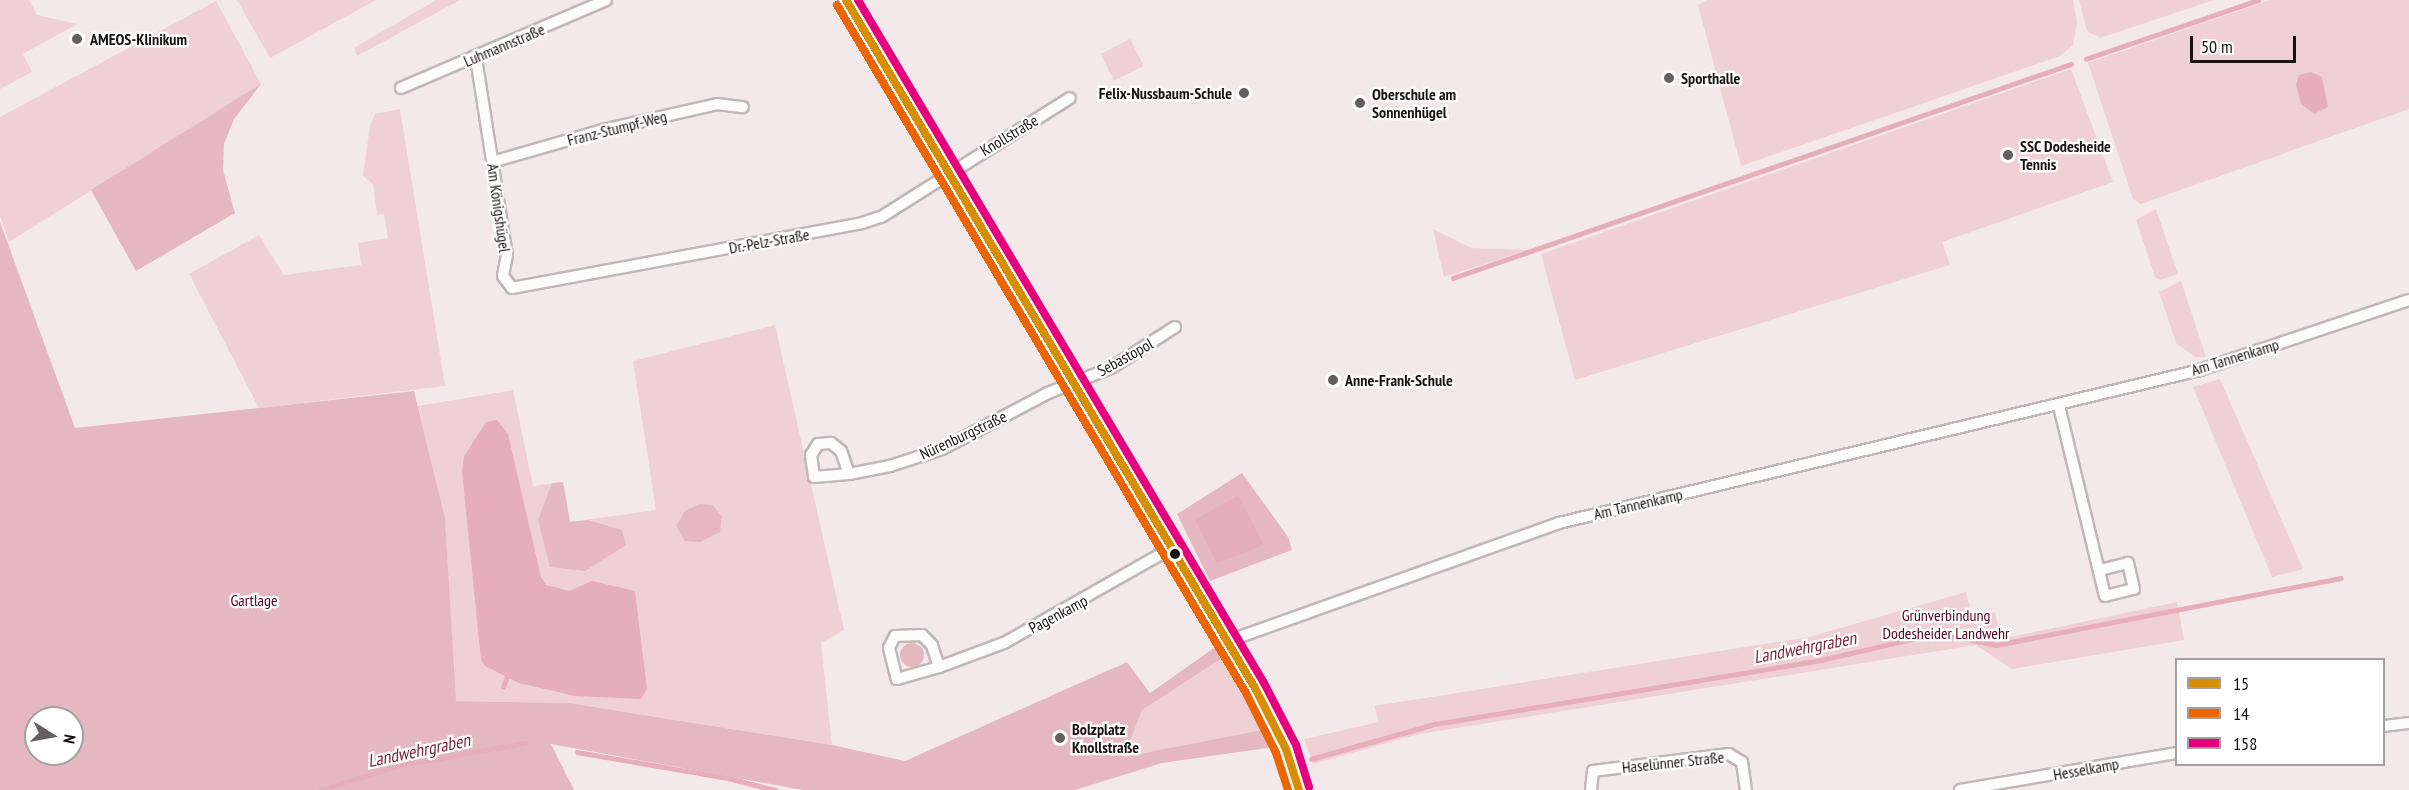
<!DOCTYPE html>
<meta charset="utf-8">
<style>
body{margin:0}
#map{position:relative;width:2409px;height:790px;overflow:hidden;background:#f4e9ea;font-family:"PT Sans Narrow",sans-serif}
div>[style]{position:absolute}
.green>*{inset:0;background:#efd0d5;transform-origin:0 0}
.forest>*{inset:0;background:#e5b8c1}
.round{border-radius:50%}
.water>*{inset:0;background:#e5aeb8}
.stream>*{height:4.5px;margin:-2.25px;padding:0 2.25px;transform-origin:2.25px;border-radius:2.25px;background:#e5aeb8}
.roads{filter:drop-shadow(2px 0 #c0b7b8) drop-shadow(-2px 0 #c0b7b8) drop-shadow(0 2px #c0b7b8) drop-shadow(0 -2px #c0b7b8)}
.street>*{height:10px;margin:-5px;padding:0 5px;transform-origin:5px;border-radius:5px;background:#fdfcfc}
.secondary>*{height:15px;margin:-7.5px;padding:0 7.5px;transform-origin:7.5px;border-radius:7.5px;background:#fbf7f8}
.bus-1>*{height:8px;margin:-4px;padding:0 4px;transform-origin:4px;border-radius:4px;background:#d68f03}
.bus-2>*{height:8px;margin:-4px;padding:0 4px;transform-origin:4px;border-radius:4px;background:#ec6500}
.bus-3>*{height:8px;margin:-4px;padding:0 4px;transform-origin:4px;border-radius:4px;background:#e5007d}
.dots>*{width:16px;height:16px;translate:-50% -50%;box-sizing:border-box;border:3px solid #fff;border-radius:50%}
span{translate:-50% -50%;white-space:nowrap;text-align:center;line-height:1.15;-webkit-text-stroke:4.5px #fff;paint-order:stroke}
.poi-label{font-size:16px;color:#181112;font-weight:700}
.left{translate:0 -50%;text-align:left}
.right{translate:-100% -50%;text-align:right}
.street-label{font-size:16px;color:#181112}
.park-label{font-size:16px;color:#560021}
.water-label{font-size:18px;color:#7b253e;font-style:italic}
.legend{position:absolute;left:2175px;top:658px;width:210px;height:108px;box-sizing:border-box;background:#fff;border:2px solid #a3a0a0;margin:0;padding:8px 10px;list-style:none;font-size:18px;color:#181112}
.legend li{display:flex;align-items:center;gap:12px;height:30px}
.legend b{width:30px;border:2px solid #a3a0a0}
.north{position:absolute;left:24px;top:706px;width:60px;height:60px;box-sizing:border-box;background:#fff;border:2px solid #a3a0a0;border-radius:50%;rotate:101deg;font-size:16px;font-weight:700;line-height:24px;text-align:center;color:#181112}
.north::after{content:'';display:block;margin:auto;width:21px;height:27px;background:#655d5e;clip-path:polygon(50% 0,100% 100%,50% 72%,0 100%)}
.scale{position:absolute;left:2190px;top:36px;width:106px;height:27px;box-sizing:border-box;border:3px solid #181112;border-top:0;padding-left:8px;font-size:18px;line-height:21px;white-space:nowrap;color:#181112;-webkit-text-stroke:4px #fff;paint-order:stroke}
</style>
<div id="map">
<div class="green">
<div style="clip-path:polygon(0 0,29px 0,37px 15px,77px 24px,23px 54px,32px 72px,0 89px)"></div>
<div style="clip-path:polygon(237px 0,376px 0,270px 58px)"></div>
<div style="clip-path:polygon(436px 0,460px 0,357px 56px,354px 48px)"></div>
<div style="clip-path:polygon(1707px 0,2073px 0,2077px 22px,2073px 45px,2060px 56px,1741px 166px,1698px 5px)"></div>
<div style="clip-path:polygon(2079px 0,2214px 0,2100px 38px,2087px 31px)"></div>
<div style="clip-path:polygon(2270px 0,2409px 0,2409px 109px,2141px 204px,2133px 199px,2088px 63px)"></div>
<div style="clip-path:polygon(216px 1px,261px 84px,9px 242px,0 216px,0 117px)"></div>
<div style="left:1130px;top:39px;width:30px;height:33px;rotate:63deg"></div>
<div style="clip-path:polygon(2071px 69px,2113px 182px,1942px 242px,1950px 265px,1575px 380px,1541px 254px)"></div>
<div style="clip-path:polygon(400px 109px,445px 386px,259px 408px,189px 274px,259px 235px,284px 275px,361px 265px,358px 243px,388px 238px,384px 214px,377px 215px,373px 184px,363px 176px,370px 125px,375px 114px)"></div>
<div style="clip-path:polygon(2156px 209px,2178px 274px,2160px 280px,2155px 277px,2136px 220px)"></div>
<div style="clip-path:polygon(1433px 229px,1471px 248px,1528px 250px,1444px 277px)"></div>
<div style="clip-path:polygon(2181px 281px,2206px 357px,2195px 357px,2176px 343px,2159px 292px)"></div>
<div style="clip-path:polygon(775px 325px,844px 630px,821px 643px,832px 745px,569px 703px,455px 701px,445px 518px,418px 406px,513px 390px,533px 486px,563px 482px,570px 522px,656px 510px,633px 361px)"></div>
<div style="clip-path:polygon(2220px 379px,2303px 569px,2272px 577px,2193px 387px)"></div>
<div style="clip-path:polygon(1966px 592px,1972px 616px,1995px 612px,2001px 639px,2177px 602px,2184px 640px,2012px 669px,1976px 645px,1419px 734px,1313px 764px,1304px 739px,1379px 722px,1374px 706px,1809px 637px)"></div>
<div style="clip-path:polygon(1227px 655px,1267px 729px,1124px 758px,1142px 710px)"></div>
</div>
<div class="forest">
<div style="clip-path:polygon(261px 84px,234px 119px,224px 144px,223px 170px,235px 213px,136px 271px,91px 190px)"></div>
<div style="clip-path:polygon(evenodd,0 222px,75px 428px,414px 391px,445px 518px,456px 701px,569px 703px,832px 745px,905px 761px,1127px 662px,1150px 693px,1221px 643px,1227px 655px,1142px 710px,1124px 757px,1267px 729px,1274px 747px,1162px 763px,1075px 790px,803px 790px,551px 744px,574px 790px,0 790px,0 222px,36px 718px,72px 718px,72px 754px,36px 754px,36px 718px)"></div>
<div style="clip-path:polygon(1242px 473px,1288px 537px,1292px 550px,1210px 581px,1177px 514px)"></div>
<div style="clip-path:polygon(563px 482px,570px 522px,588px 520px,622px 530px,626px 545px,585px 571px,550px 567px,538px 520px,552px 483px)"></div>
<div style="clip-path:polygon(700px 504px,713px 505px,722px 517px,720px 532px,700px 542px,685px 541px,676px 526px,685px 511px)"></div>
<div class="round" style="left:900px;top:643px;width:24px;height:24px"></div>
</div>
<div class="water">
<div style="clip-path:polygon(2311px 72px,2322px 77px,2328px 107px,2314px 114px,2301px 104px,2296px 85px,2299px 75px)"></div>
<div style="clip-path:polygon(497px 420px,508px 434px,541px 577px,546px 585px,569px 591px,592px 581px,635px 591px,647px 689px,641px 699px,575px 696px,519px 683px,485px 666px,481px 660px,462px 471px,464px 456px,486px 422px)"></div>
<div style="clip-path:polygon(1238px 495px,1264px 545px,1217px 563px,1195px 520px)"></div>
</div>
<div class="stream">
<div style="left:2086px;top:59px;width:182px;rotate:-18.9deg"></div>
<div style="left:1453px;top:278px;width:654px;rotate:-19.1deg"></div>
<div style="left:503px;top:687px;width:14px;rotate:-69deg"></div>
<div style="left:577px;top:752px;width:153px;rotate:9.8deg"></div>
<div style="left:728px;top:778px;width:49px;rotate:14.3deg"></div>
<div style="left:1311px;top:759px;width:129px;rotate:-15.8deg"></div>
<div style="left:1435px;top:724px;width:391px;rotate:-9.4deg"></div>
<div style="left:1821px;top:660px;width:120px;rotate:-13deg"></div>
<div style="left:1938px;top:633px;width:59px;rotate:11.7deg"></div>
<div style="left:1996px;top:645px;width:351px;rotate:-11deg"></div>
<div style="left:321px;top:790px;width:84px;rotate:-17.4deg"></div>
<div style="left:401px;top:765px;width:126px;rotate:-10.1deg"></div>
</div>
<div class="roads">
<div class="street">
<div style="left:476px;top:58px;width:199px;rotate:81.1deg"></div>
<div style="left:507px;top:255px;width:21px;rotate:101deg"></div>
<div style="left:503px;top:276px;width:15px;rotate:53deg"></div>
<div style="left:512px;top:288px;width:356px;rotate:-10.5deg"></div>
<div style="left:862px;top:223px;width:20px;rotate:-18deg"></div>
<div style="left:881px;top:217px;width:223px;rotate:-32.2deg"></div>
<div style="left:401px;top:88px;width:223px;rotate:-23.2deg"></div>
<div style="left:492px;top:162px;width:116px;rotate:-16.1deg"></div>
<div style="left:603px;top:130px;width:117px;rotate:-12.8deg"></div>
<div style="left:717px;top:104px;width:26px;rotate:7deg"></div>
<div style="left:2059px;top:406px;width:195px;rotate:76.4deg"></div>
<div style="left:2105px;top:596px;width:30px;rotate:-14deg"></div>
<div style="left:2134px;top:589px;width:27px;rotate:-103deg"></div>
<div style="left:2128px;top:563px;width:30px;rotate:166deg"></div>
<div style="left:849px;top:474px;width:24px;rotate:-109deg"></div>
<div style="left:841px;top:451px;width:13px;rotate:-141deg"></div>
<div style="left:831px;top:443px;width:13px;rotate:176deg"></div>
<div style="left:818px;top:444px;width:13px;rotate:122deg"></div>
<div style="left:811px;top:455px;width:22px;rotate:82deg"></div>
<div style="left:814px;top:477px;width:35px;rotate:-5deg"></div>
<div style="left:849px;top:474px;width:42px;rotate:-11deg"></div>
<div style="left:890px;top:466px;width:55px;rotate:-18.1deg"></div>
<div style="left:942px;top:449px;width:120px;rotate:-27.8deg"></div>
<div style="left:1048px;top:393px;width:68px;rotate:-21.6deg"></div>
<div style="left:1111px;top:368px;width:76px;rotate:-32.6deg"></div>
<div style="left:1228px;top:641px;width:351px;rotate:-19.6deg"></div>
<div style="left:1559px;top:523px;width:659px;rotate:-13.42deg"></div>
<div style="left:2200px;top:370px;width:220px;rotate:-18.5deg"></div>
<div style="left:939px;top:667px;width:23px;rotate:-108deg"></div>
<div style="left:932px;top:645px;width:14px;rotate:-135deg"></div>
<div style="left:922px;top:635px;width:27px;rotate:178deg"></div>
<div style="left:895px;top:636px;width:13px;rotate:117deg"></div>
<div style="left:889px;top:648px;width:32px;rotate:76deg"></div>
<div style="left:897px;top:679px;width:44px;rotate:-15.9deg"></div>
<div style="left:939px;top:667px;width:69px;rotate:-20.3deg"></div>
<div style="left:1004px;top:643px;width:191px;rotate:-29.5deg"></div>
<div style="left:2384px;top:726px;width:25px;rotate:-7deg"></div>
<div style="left:1591px;top:790px;width:19px;rotate:-84deg"></div>
<div style="left:1593px;top:771px;width:137px;rotate:-7.1deg"></div>
<div style="left:1729px;top:754px;width:15px;rotate:32deg"></div>
<div style="left:1742px;top:762px;width:28px;rotate:82deg"></div>
<div style="left:1960px;top:790px;width:219px;rotate:-9.7deg"></div>
</div>
<div class="secondary">
<div style="left:846px;top:0;width:800px;rotate:59.27deg"></div>
<div style="left:1255px;top:688px;width:68px;rotate:63.1deg"></div>
<div style="left:1286px;top:749px;width:43px;rotate:72.4deg"></div>
</div>
</div>
<div class="bus-1">
<div style="left:846px;top:0;width:800px;rotate:59.27deg"></div>
<div style="left:1255px;top:688px;width:68px;rotate:63.1deg"></div>
<div style="left:1286px;top:749px;width:43px;rotate:72.4deg"></div>
</div>
<div class="bus-2">
<div style="left:837px;top:5px;width:800px;rotate:59.27deg"></div>
<div style="left:1246px;top:693px;width:67px;rotate:63.4deg"></div>
<div style="left:1276px;top:753px;width:39px;rotate:72deg"></div>
</div>
<div class="bus-3">
<div style="left:858px;top:0;width:795px;rotate:59.27deg"></div>
<div style="left:1264px;top:683px;width:70px;rotate:62.7deg"></div>
<div style="left:1296px;top:745px;width:44px;rotate:72.8deg"></div>
</div>
<div class="dots">
<div style="left:77px;top:39px;background:#655d5e"></div>
<div style="left:1669px;top:78px;background:#655d5e"></div>
<div style="left:1244px;top:93px;background:#655d5e"></div>
<div style="left:1360px;top:103px;background:#655d5e"></div>
<div style="left:2008px;top:155px;background:#655d5e"></div>
<div style="left:1333px;top:380px;background:#655d5e"></div>
<div style="left:1175px;top:554px;background:#181112"></div>
<div style="left:1060px;top:738px;background:#655d5e"></div>
</div>
<div class="poi-label">
<span class="left" style="left:90px;top:39px">AMEOS-Klinikum</span>
<span class="left" style="left:1681px;top:78px">Sporthalle</span>
<span class="right" style="left:1232px;top:93px">Felix-Nussbaum-Schule</span>
<span class="left" style="left:1372px;top:103px">Oberschule am<br>Sonnenhügel</span>
<span class="left" style="left:2020px;top:155px">SSC Dodesheide<br>Tennis</span>
<span class="left" style="left:1345px;top:380px">Anne-Frank-Schule</span>
<span class="left" style="left:1072px;top:738px">Bolzplatz<br>Knollstraße</span>
</div>
<div class="street-label">
<span style="left:504px;top:45px;rotate:-23deg">Luhmannstraße</span>
<span style="left:617px;top:128px;rotate:-14deg">Franz-Stumpf-Weg</span>
<span style="left:1009px;top:135px;rotate:-31deg">Knollstraße</span>
<span style="left:499px;top:208px;rotate:82deg">Am Königshügel</span>
<span style="left:769px;top:241px;rotate:-10deg">Dr.-Pelz-Straße</span>
<span style="left:1125px;top:357px;rotate:-29deg">Sebastopol</span>
<span style="left:2235px;top:357px;rotate:-17deg">Am Tannenkamp</span>
<span style="left:963px;top:435px;rotate:-25deg">Nürenburgstraße</span>
<span style="left:1638px;top:504px;rotate:-13deg">Am Tannenkamp</span>
<span style="left:1058px;top:614px;rotate:-28deg">Pagenkamp</span>
<span style="left:1673px;top:762px;rotate:-6deg">Haselünner Straße</span>
<span style="left:2086px;top:769px;rotate:-10deg">Hesselkamp</span>
</div>
<div class="park-label">
<span style="left:254px;top:600px">Gartlage</span>
<span style="left:1946px;top:624px">Grünverbindung<br>Dodesheider Landwehr</span>
</div>
<div class="water-label">
<span style="left:1805px;top:648px;rotate:-11deg">Landwehrgraben</span>
<span style="left:419px;top:751px;rotate:-12deg">Landwehrgraben</span>
</div>
<ul class="legend">
<li><b style="height:8px;background:#d68f03"></b>15</li>
<li><b style="height:8px;background:#ec6500"></b>14</li>
<li><b style="height:8px;background:#e5007d"></b>158</li>
</ul>
<div class="north">N</div>
<div class="scale">50 m</div>
</div>
